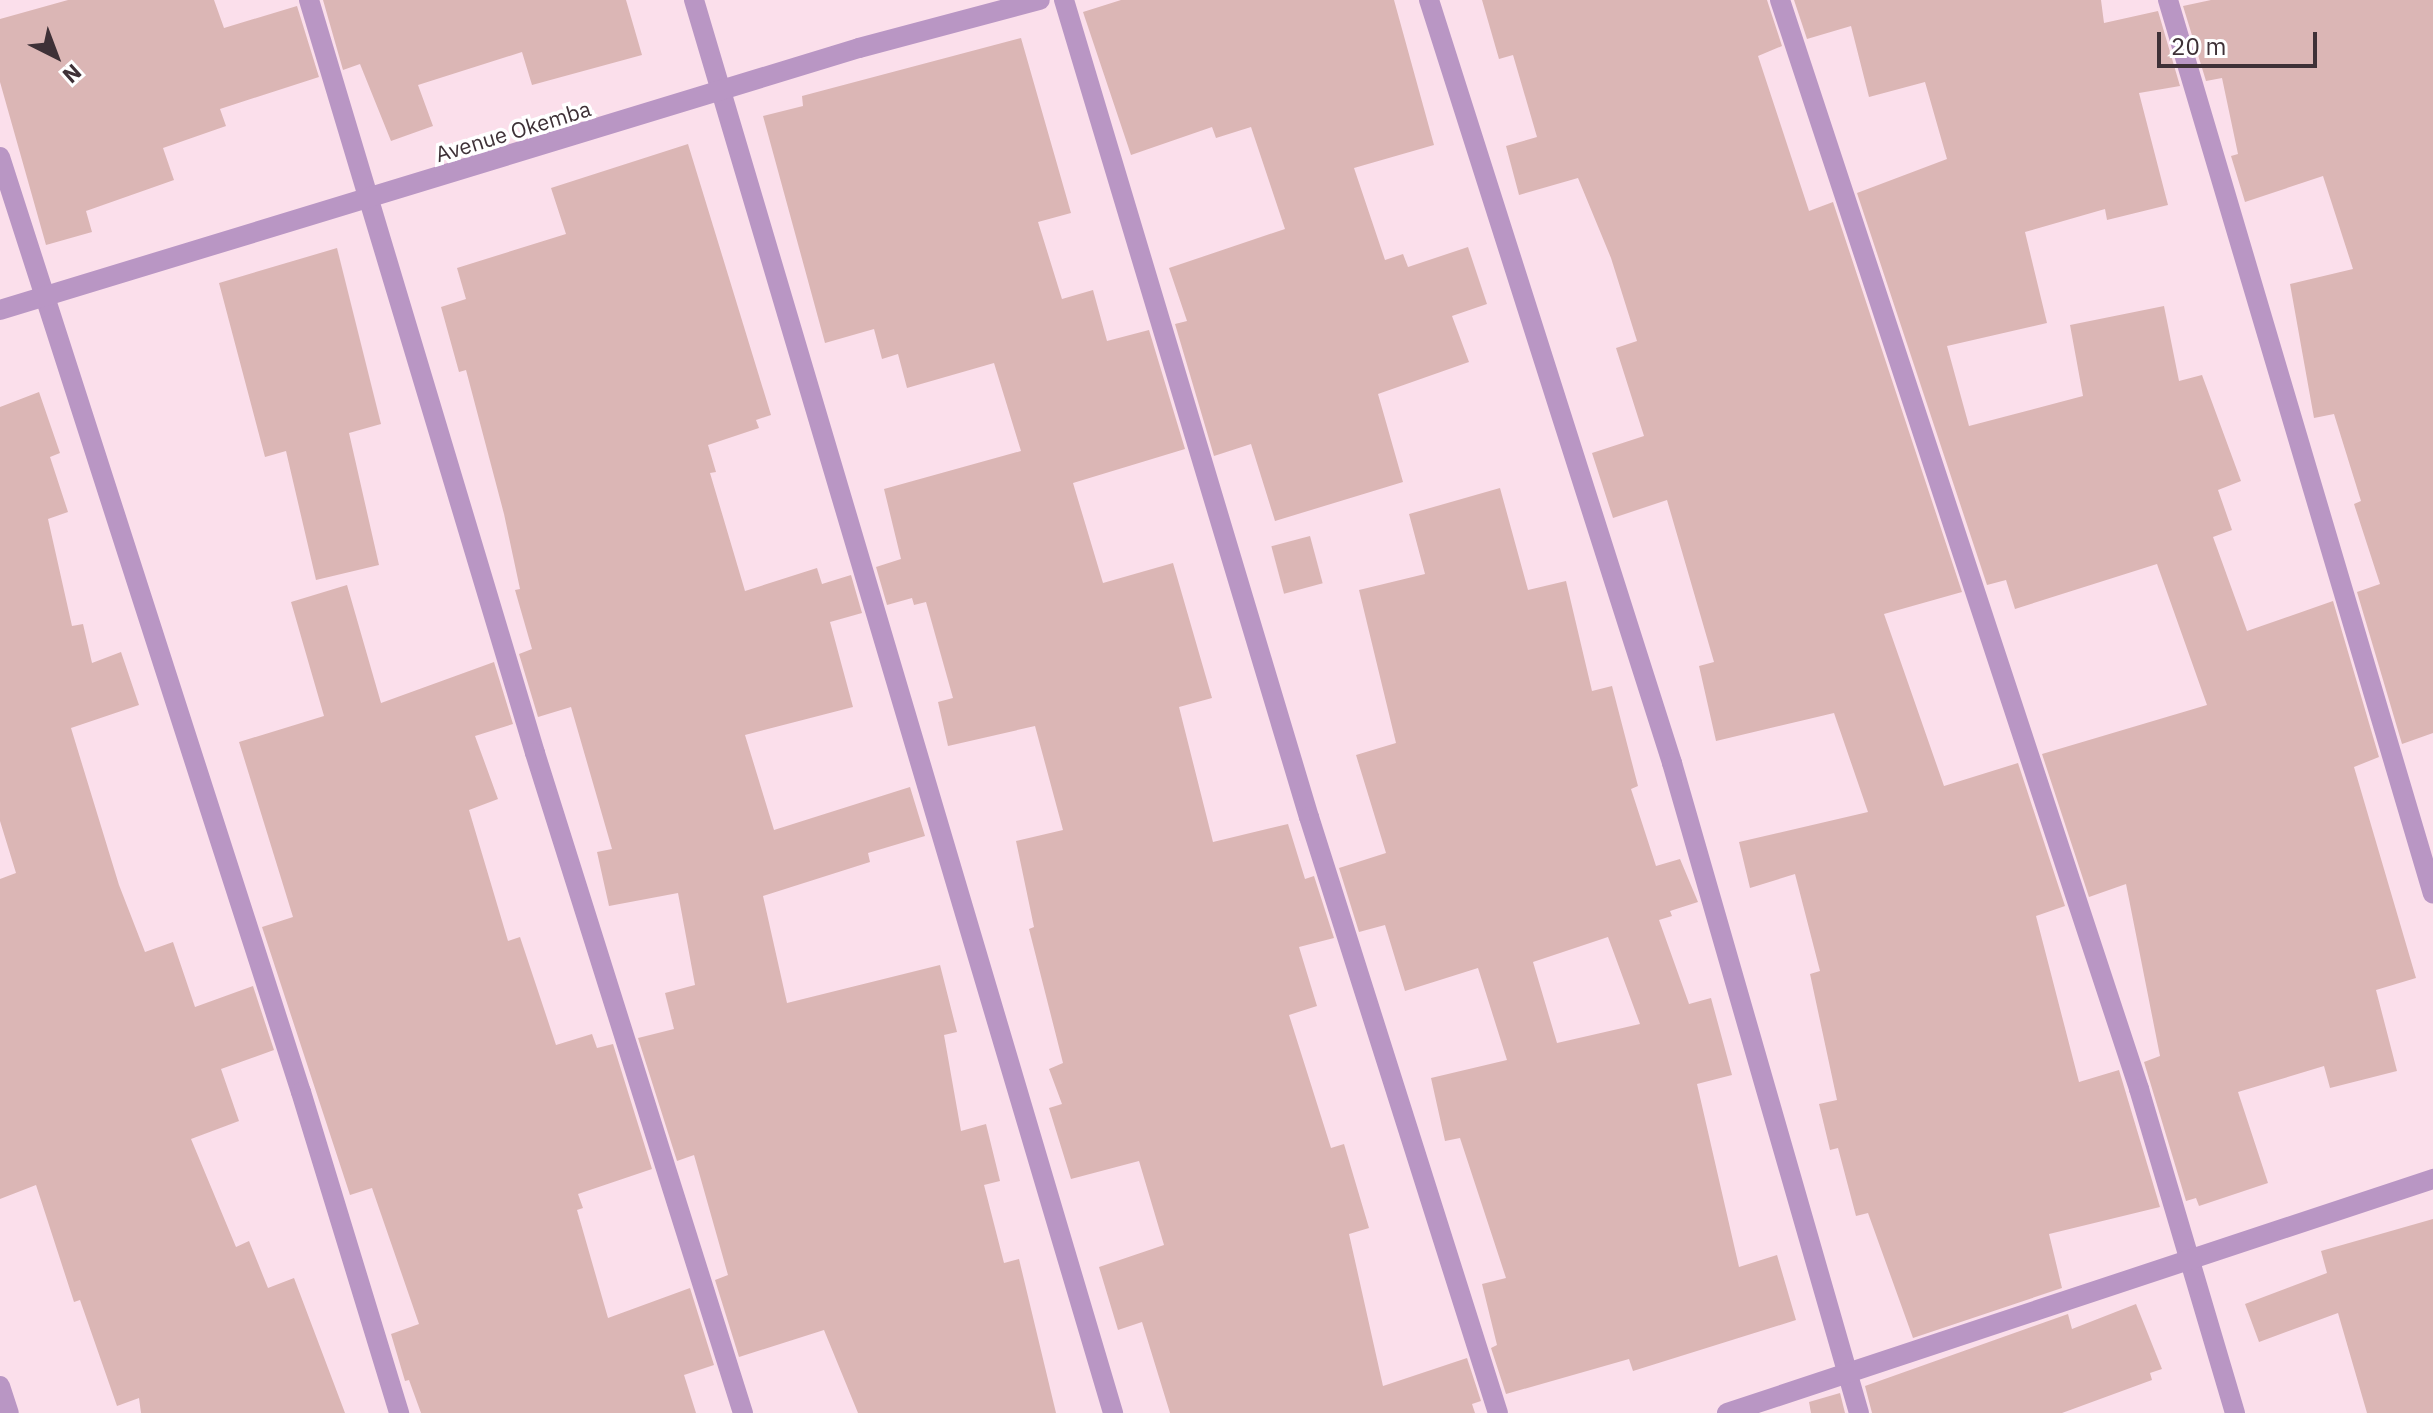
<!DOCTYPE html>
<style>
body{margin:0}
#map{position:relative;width:2433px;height:1413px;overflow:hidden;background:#fbdfeb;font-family:"IBM Plex Sans",sans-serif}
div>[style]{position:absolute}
.building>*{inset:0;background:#dbb6b5;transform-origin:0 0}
.minor>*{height:20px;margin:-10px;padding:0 10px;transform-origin:10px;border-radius:10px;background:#b996c4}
span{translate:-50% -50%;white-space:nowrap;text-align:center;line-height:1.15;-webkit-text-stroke:7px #fff;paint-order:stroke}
.street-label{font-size:22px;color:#3e3137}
.north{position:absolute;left:16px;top:16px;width:80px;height:80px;-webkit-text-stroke:6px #fff;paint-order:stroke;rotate:138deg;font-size:22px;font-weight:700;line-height:32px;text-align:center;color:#3e3137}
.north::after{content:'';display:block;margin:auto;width:28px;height:36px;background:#3e3137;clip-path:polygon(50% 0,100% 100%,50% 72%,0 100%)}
.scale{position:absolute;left:2157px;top:32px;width:160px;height:36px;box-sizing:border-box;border:4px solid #3e3137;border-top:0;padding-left:10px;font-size:24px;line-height:28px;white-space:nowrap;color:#3e3137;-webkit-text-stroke:6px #fff;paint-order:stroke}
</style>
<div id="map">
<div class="building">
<div style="clip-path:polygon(68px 0,214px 0,224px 28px,297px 6px,319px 77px,220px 109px,226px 126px,163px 148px,174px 180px,86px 211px,92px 232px,46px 245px,0 82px,0 19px)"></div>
<div style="clip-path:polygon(323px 0,626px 0,642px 55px,532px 85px,522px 52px,418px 85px,433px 126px,391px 141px,360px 64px,343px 70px)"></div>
<div style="clip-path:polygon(1121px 0,1394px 0,1434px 145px,1354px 168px,1385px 260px,1403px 254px,1408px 267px,1468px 247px,1487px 304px,1452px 316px,1469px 362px,1378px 394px,1403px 482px,1275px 521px,1251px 444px,1214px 456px,1175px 324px,1187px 321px,1169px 268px,1285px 229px,1251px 127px,1216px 138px,1212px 127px,1131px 155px,1083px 12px)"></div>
<div style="clip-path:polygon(1482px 0,1767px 0,1782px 46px,1758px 56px,1809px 211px,1833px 202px,1962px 592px,1884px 614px,1944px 786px,2018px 763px,2065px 906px,2036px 916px,2079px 1082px,2119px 1070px,2160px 1207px,2049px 1234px,2062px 1288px,1913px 1338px,1868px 1213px,1856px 1216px,1838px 1148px,1830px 1150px,1819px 1104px,1837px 1100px,1810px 974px,1820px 971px,1795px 874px,1750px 888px,1739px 842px,1868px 812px,1834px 713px,1716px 741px,1699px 666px,1714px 662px,1667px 500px,1613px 518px,1592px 453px,1644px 436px,1616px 348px,1637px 341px,1611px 258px,1578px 178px,1519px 195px,1506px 146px,1537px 137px,1513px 55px,1499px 59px)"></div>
<div style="clip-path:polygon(1794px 0,2101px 0,2104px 23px,2158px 11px,2180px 86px,2139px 93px,2168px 205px,2107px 220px,2105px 209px,2025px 232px,2047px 323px,1947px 346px,1969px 426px,2083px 396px,2070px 325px,2164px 306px,2179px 381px,2202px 375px,2241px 481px,2218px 490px,2232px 530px,2213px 537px,2247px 631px,2333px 601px,2379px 757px,2354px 767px,2416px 978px,2376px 990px,2397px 1071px,2330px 1088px,2324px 1066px,2238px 1092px,2268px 1183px,2199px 1206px,2196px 1198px,2186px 1201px,2144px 1062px,2160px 1056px,2126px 884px,2089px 897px,2042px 754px,2207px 705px,2157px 564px,2015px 609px,2006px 580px,1987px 585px,1857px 193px,1947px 159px,1925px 82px,1869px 97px,1851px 26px,1807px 39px)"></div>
<div style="clip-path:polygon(2211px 0,2433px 0,2433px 733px,2402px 744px,2357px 592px,2380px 584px,2354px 504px,2361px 501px,2334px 414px,2314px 418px,2290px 284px,2353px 269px,2323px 176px,2245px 202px,2231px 156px,2238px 154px,2222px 78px,2206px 81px,2183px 6px)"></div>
<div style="clip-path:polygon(1021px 38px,1071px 213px,1038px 222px,1062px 299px,1093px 290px,1107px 341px,1149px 330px,1185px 449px,1073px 483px,1103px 583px,1173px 563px,1212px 698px,1179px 707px,1213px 842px,1288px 824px,1305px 879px,1314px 876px,1334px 938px,1299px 947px,1317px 1006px,1289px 1015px,1331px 1148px,1344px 1144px,1369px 1228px,1349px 1234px,1383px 1386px,1467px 1358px,1481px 1401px,1472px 1404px,1475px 1413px,1170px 1413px,1142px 1322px,1118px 1330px,1099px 1267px,1164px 1245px,1139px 1161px,1071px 1179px,1049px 1108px,1062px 1104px,1049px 1069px,1063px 1063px,1029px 929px,1034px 927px,1016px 841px,1063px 830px,1035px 726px,948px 746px,938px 702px,953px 698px,926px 602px,914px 605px,912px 598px,887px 605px,876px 567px,901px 559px,884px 489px,1021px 451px,994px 363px,907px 388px,898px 354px,882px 359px,874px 329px,825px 343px,763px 116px,803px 106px,802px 96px)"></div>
<div style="clip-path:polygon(688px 144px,771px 415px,756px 420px,759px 428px,708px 445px,716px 472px,710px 473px,745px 591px,817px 568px,822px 584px,851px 575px,862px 613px,830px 622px,853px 707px,745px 735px,774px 830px,910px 787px,925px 836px,868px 853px,870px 862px,763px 896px,787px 1003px,940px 965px,957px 1032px,944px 1035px,961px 1131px,986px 1124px,1000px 1181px,984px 1185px,1004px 1263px,1019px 1259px,1056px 1413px,858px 1413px,824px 1330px,739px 1357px,715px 1280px,728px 1275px,694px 1155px,677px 1161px,638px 1038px,674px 1029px,665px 993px,695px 985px,678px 893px,609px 906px,597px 852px,612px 849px,571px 707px,538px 717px,519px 654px,532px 649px,515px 590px,520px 589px,504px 514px,466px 370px,459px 372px,441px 307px,466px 299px,457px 268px,566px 234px,551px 188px)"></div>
<div style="clip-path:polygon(337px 248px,381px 424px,349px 433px,379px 565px,316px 580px,286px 451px,265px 457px,219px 283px)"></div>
<div style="clip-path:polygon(39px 392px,60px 453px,50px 457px,68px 512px,48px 519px,72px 626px,83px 624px,92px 663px,121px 652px,139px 705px,71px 728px,119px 885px,145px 952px,173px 942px,195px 1007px,253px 986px,274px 1050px,221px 1069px,239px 1121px,191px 1139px,236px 1247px,249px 1241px,268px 1288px,294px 1278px,345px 1413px,141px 1413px,139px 1398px,117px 1406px,80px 1300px,74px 1302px,36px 1185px,0 1199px,0 879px,16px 873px,0 821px,0 407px)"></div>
<div style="clip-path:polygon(evenodd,1500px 488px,1528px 590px,1566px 581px,1592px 691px,1612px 686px,1638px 786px,1631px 789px,1656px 866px,1680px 859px,1698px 902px,1670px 911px,1672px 916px,1659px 920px,1689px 1004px,1711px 998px,1732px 1075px,1697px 1084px,1739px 1267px,1777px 1255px,1796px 1320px,1633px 1371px,1629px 1359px,1506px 1394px,1491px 1348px,1497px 1345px,1482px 1284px,1506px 1278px,1460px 1138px,1445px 1141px,1431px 1078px,1507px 1060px,1478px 968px,1405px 991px,1385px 925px,1359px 932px,1339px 868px,1386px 853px,1356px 755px,1396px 743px,1359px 590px,1425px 574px,1409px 514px,1500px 488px,1608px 937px,1640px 1024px,1557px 1043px,1533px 962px,1608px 937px)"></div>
<div style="left:1310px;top:536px;width:49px;height:40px;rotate:75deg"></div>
<div style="clip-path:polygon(347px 585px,381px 703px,494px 662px,513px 724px,475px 736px,498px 799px,469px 810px,508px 941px,520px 937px,556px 1045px,592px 1034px,597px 1048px,613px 1044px,652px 1169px,578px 1194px,583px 1208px,577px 1210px,608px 1318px,690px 1288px,714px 1365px,684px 1375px,696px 1413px,421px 1413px,409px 1380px,405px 1381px,391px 1334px,419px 1324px,372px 1188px,350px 1195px,262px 927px,293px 917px,239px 742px,324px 716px,291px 602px)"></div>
<div style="clip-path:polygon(2433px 1219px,2433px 1413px,2367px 1413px,2338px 1313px,2259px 1342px,2245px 1304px,2327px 1273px,2321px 1251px)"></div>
<div style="clip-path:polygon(2136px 1304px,2162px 1369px,2150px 1373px,2152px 1380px,2062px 1413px,1872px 1413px,1865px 1386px,2068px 1314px,2072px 1329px)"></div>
<div style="clip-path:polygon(1840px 1393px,1845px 1413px,1811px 1413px,1809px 1402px)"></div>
</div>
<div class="minor">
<div style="left:309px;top:0;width:786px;rotate:73.29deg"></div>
<div style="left:535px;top:753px;width:692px;rotate:72.51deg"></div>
<div style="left:694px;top:0;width:1474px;rotate:73.48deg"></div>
<div style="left:1064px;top:0;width:853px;rotate:73.31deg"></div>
<div style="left:1309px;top:817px;width:625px;rotate:72.41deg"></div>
<div style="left:1429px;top:0;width:801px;rotate:72.33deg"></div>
<div style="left:1672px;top:763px;width:676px;rotate:73.95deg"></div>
<div style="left:1780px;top:0;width:1147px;rotate:71.75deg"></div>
<div style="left:2139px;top:1089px;width:338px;rotate:73.5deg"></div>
<div style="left:2168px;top:0;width:932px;rotate:73.49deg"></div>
<div style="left:0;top:157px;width:982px;rotate:72.16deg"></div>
<div style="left:301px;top:1092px;width:336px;rotate:73deg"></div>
<div style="left:0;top:310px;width:898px;rotate:-16.96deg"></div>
<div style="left:859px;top:48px;width:187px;rotate:-14.9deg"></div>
<div style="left:0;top:1386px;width:28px;rotate:72deg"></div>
<div style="left:1727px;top:1413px;width:744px;rotate:-18.34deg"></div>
</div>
<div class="street-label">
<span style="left:513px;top:131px;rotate:-17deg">Avenue Okemba</span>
</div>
<div class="north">N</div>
<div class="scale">20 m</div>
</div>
